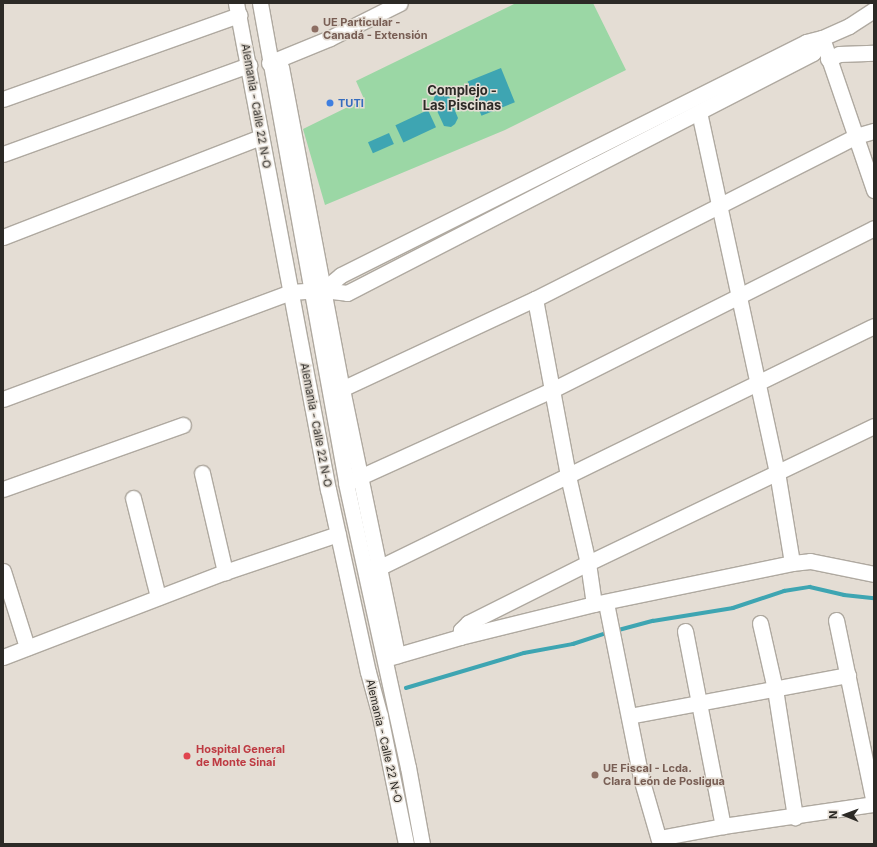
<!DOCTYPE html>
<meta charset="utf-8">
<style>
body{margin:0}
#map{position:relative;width:877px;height:847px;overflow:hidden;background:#e4ddd4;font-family:Inter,sans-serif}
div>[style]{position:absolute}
.green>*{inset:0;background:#9bd7a5}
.water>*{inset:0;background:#3ea5b2;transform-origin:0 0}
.stream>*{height:3.5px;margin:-1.75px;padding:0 1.75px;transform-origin:1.75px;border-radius:1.75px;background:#3ea5b2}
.roads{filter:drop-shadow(1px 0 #afa9a0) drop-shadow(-1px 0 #afa9a0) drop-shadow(0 1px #afa9a0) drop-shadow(0 -1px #afa9a0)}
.minor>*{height:15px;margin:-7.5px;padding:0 7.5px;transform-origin:7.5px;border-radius:7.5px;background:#fff}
.dots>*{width:11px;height:11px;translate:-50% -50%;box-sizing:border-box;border:2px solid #e4ddd4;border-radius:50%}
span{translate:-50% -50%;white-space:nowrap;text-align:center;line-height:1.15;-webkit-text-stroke:3px #e4ddd4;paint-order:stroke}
.education-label{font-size:11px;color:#785e54;font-weight:700}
.left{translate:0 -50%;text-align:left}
.shop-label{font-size:11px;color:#366cbe;font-weight:700}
.street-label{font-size:11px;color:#2c2a26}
.health-label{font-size:11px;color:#be3a42;font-weight:700}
.quarter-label{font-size:13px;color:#2c2a26;font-weight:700}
.frame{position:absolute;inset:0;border:4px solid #2c2a26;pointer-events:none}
.north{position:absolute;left:825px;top:795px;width:40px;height:40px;-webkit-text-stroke:3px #e4ddd4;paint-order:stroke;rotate:271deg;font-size:11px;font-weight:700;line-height:16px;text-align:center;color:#2c2a26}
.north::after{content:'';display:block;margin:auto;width:14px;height:18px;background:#2c2a26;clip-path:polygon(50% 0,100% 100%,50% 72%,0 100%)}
</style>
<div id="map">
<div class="green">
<div style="clip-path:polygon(516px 3px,593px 3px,626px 70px,505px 130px,325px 205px,303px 129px,364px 99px,356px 81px)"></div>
</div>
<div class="water">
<div style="left:501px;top:68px;width:37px;height:36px;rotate:68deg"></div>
<div style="clip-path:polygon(440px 92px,445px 92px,448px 94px,458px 118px,455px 124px,451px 127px,444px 126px,433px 102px,435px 95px)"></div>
<div style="left:428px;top:110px;width:19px;height:36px;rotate:65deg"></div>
<div style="left:389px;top:133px;width:12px;height:23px;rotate:66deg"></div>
</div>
<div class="stream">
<div style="left:615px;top:631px;width:39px;rotate:-15deg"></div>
<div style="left:653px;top:621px;width:81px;rotate:-9.2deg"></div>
<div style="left:733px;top:608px;width:54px;rotate:-18.4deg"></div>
<div style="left:784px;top:591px;width:26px;rotate:-9deg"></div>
<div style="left:810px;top:587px;width:35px;rotate:13deg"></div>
<div style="left:844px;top:595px;width:30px;rotate:6deg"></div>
<div style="left:406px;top:688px;width:123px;rotate:-16.5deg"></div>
<div style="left:524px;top:653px;width:50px;rotate:-10.4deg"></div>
<div style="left:573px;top:644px;width:36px;rotate:-18deg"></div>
</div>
<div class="roads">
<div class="minor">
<div style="left:236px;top:3px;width:495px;rotate:79.3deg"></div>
<div style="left:328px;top:489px;width:187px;rotate:77.7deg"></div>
<div style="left:368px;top:672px;width:46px;rotate:74.7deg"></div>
<div style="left:380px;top:716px;width:131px;rotate:78.5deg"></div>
<div style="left:260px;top:3px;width:488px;rotate:79.8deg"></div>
<div style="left:346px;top:483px;width:291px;rotate:77.7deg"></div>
<div style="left:408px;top:767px;width:78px;rotate:79.7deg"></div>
<div style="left:822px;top:38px;width:161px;rotate:71.1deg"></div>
<div style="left:828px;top:59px;width:12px;rotate:-24deg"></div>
<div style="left:839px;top:54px;width:35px;rotate:-2deg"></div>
<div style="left:269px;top:63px;width:66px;rotate:-22.3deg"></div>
<div style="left:330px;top:38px;width:78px;rotate:-26.6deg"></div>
<div style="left:281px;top:67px;width:328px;rotate:79.3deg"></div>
<div style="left:342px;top:389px;width:272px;rotate:78.3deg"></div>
<div style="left:3px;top:99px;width:251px;rotate:-19.6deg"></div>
<div style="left:699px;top:112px;width:368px;rotate:77.8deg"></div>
<div style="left:777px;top:472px;width:92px;rotate:80.6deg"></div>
<div style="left:3px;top:154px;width:262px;rotate:-19.9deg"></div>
<div style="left:3px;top:237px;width:277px;rotate:-21.2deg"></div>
<div style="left:323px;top:290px;width:23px;rotate:-40deg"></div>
<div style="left:341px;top:275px;width:520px;rotate:-26.61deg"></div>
<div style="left:806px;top:42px;width:16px;rotate:-14deg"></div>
<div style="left:822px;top:38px;width:30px;rotate:-24deg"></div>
<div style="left:849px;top:26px;width:30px;rotate:-33deg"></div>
<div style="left:535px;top:299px;width:180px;rotate:79.4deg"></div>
<div style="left:568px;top:476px;width:89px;rotate:77.1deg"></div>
<div style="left:588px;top:563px;width:41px;rotate:81.7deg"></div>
<div style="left:333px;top:393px;width:223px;rotate:-25deg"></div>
<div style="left:535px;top:299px;width:360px;rotate:-26.9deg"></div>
<div style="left:856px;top:136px;width:19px;rotate:-16deg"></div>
<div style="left:3px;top:399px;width:307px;rotate:-20.4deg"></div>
<div style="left:291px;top:292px;width:32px;rotate:-4deg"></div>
<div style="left:323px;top:290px;width:24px;rotate:7deg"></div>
<div style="left:347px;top:293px;width:524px;rotate:-27.25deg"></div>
<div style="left:813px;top:53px;width:17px;rotate:-59deg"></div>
<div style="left:202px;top:473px;width:102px;rotate:76.9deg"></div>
<div style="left:351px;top:481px;width:221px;rotate:-24.4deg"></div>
<div style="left:552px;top:390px;width:360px;rotate:-26.7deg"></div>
<div style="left:3px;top:489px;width:191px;rotate:-19.6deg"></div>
<div style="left:133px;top:498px;width:102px;rotate:75.8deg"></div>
<div style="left:3px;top:571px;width:80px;rotate:72.5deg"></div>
<div style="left:370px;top:572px;width:561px;rotate:-26.02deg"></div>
<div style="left:606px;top:603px;width:178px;rotate:78.7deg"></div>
<div style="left:641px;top:778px;width:69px;rotate:73.9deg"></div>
<div style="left:836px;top:620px;width:188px;rotate:78.3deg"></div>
<div style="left:760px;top:623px;width:68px;rotate:77.2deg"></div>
<div style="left:775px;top:689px;width:130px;rotate:81.1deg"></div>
<div style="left:685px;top:631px;width:199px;rotate:79deg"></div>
<div style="left:460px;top:637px;width:7px;rotate:-82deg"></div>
<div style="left:461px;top:630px;width:10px;rotate:-45deg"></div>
<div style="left:468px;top:623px;width:134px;rotate:-26.6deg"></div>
<div style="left:588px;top:563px;width:317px;rotate:-25.6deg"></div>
<div style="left:3px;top:657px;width:238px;rotate:-21deg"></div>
<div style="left:225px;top:572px;width:119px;rotate:-18.6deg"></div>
<div style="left:388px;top:658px;width:75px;rotate:-16.3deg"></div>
<div style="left:460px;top:637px;width:138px;rotate:-13.8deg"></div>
<div style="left:594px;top:604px;width:202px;rotate:-11.7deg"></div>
<div style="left:792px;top:563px;width:18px;rotate:-6deg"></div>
<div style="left:810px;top:561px;width:65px;rotate:11.5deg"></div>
<div style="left:629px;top:716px;width:223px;rotate:-10.6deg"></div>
<div style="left:659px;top:838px;width:65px;rotate:-10.6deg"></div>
<div style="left:723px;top:826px;width:153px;rotate:-8.3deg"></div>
</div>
</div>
<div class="dots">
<div style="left:315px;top:29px;background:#8d6e63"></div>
<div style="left:330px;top:103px;background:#3f7fe0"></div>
<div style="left:187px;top:756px;background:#e0444e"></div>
<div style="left:595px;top:775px;background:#8d6e63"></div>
</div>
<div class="education-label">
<span class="left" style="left:323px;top:29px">UE Particular -<br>Canadá - Extensión</span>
<span class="left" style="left:603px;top:775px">UE Fiscal - Lcda.<br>Clara León de Posligua</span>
</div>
<div class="shop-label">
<span class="left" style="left:338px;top:103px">TUTI</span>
</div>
<div class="street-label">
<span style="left:256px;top:106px;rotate:80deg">Alemania - Calle 22 N-O</span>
<span style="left:316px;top:425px;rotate:79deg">Alemania - Calle 22 N-O</span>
<span style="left:384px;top:741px;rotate:77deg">Alemania - Calle 22 N-O</span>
</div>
<div class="health-label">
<span class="left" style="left:196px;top:756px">Hospital General<br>de Monte Sinaí</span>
</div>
<div class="quarter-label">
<span style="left:462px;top:98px">Complejo -<br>Las Piscinas</span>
</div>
<div class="frame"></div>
<div class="north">N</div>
</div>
